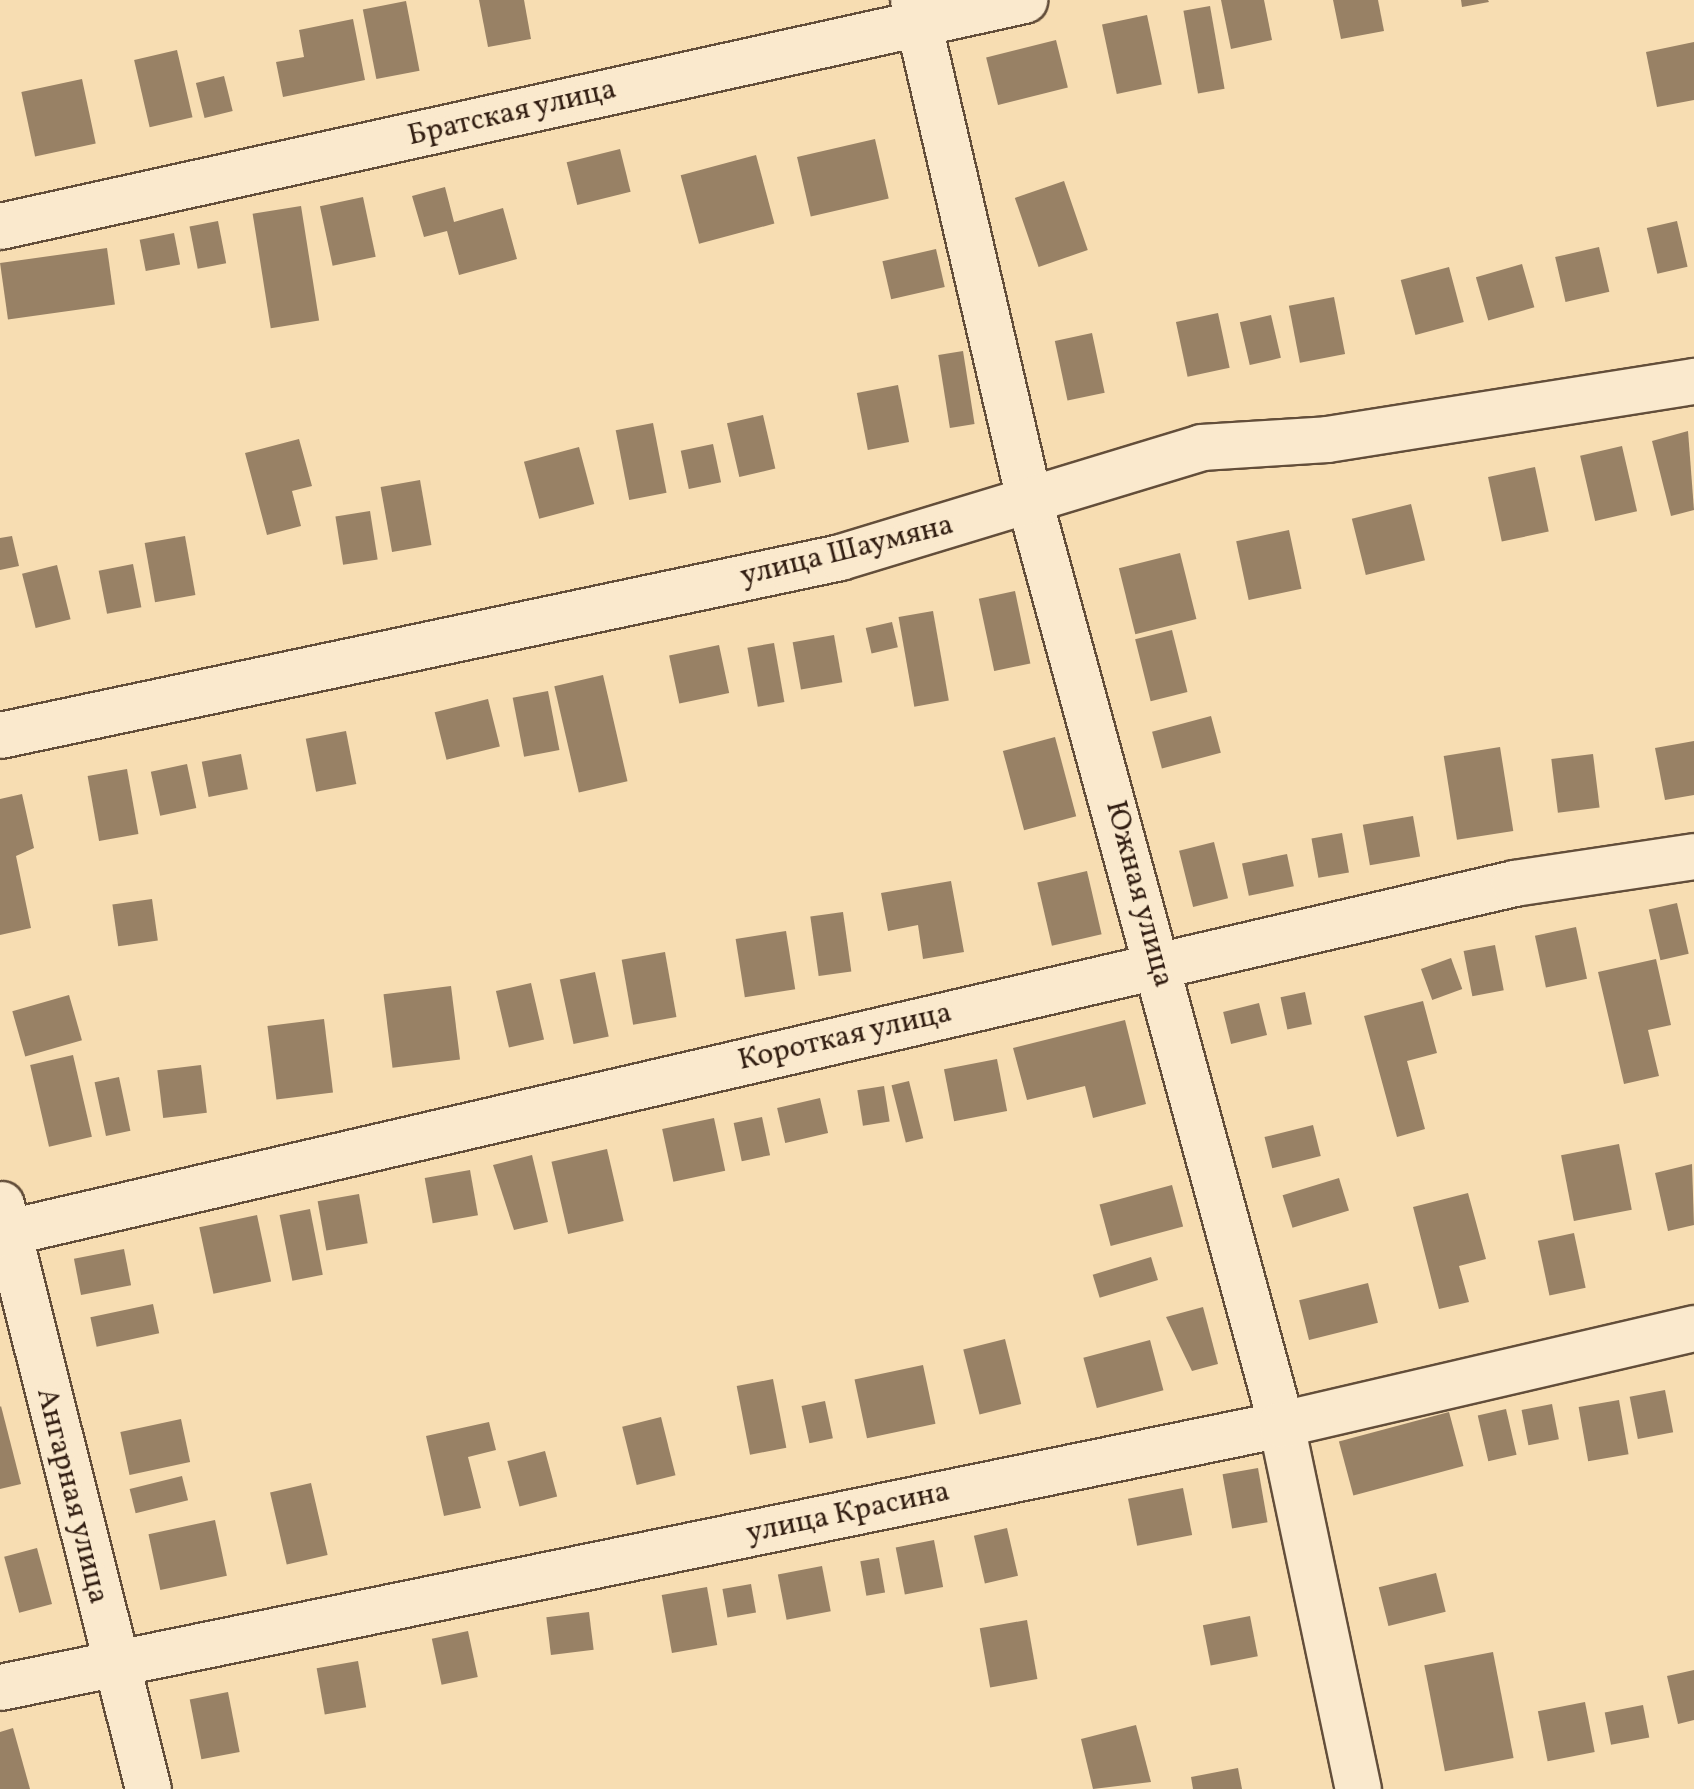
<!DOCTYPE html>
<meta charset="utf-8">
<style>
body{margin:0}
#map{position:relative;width:1694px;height:1789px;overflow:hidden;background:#f7ddb2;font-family:Vollkorn,serif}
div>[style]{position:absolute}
.building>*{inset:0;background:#988165;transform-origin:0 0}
.roads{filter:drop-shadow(2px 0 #634e3a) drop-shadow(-2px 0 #634e3a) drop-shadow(0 2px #634e3a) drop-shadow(0 -2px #634e3a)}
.street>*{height:45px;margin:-22.5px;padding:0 22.5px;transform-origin:22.5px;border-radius:22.5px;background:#fae9cd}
span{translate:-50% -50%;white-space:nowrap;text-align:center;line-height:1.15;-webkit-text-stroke:10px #fae9cd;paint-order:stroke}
.street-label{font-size:30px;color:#321e12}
</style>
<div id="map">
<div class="building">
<div style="clip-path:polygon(479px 0,524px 0,531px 39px,488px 47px)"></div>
<div style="clip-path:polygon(1221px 0,1264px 0,1272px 40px,1231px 49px)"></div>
<div style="clip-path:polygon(1333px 0,1378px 0,1384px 31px,1341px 39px)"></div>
<div style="clip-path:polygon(1461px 0,1488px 0,1489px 2px,1462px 7px)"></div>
<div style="left:406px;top:1px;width:71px;height:44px;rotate:79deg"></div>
<div style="left:1210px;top:6px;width:84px;height:27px;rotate:80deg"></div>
<div style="left:1147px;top:15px;width:71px;height:46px;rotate:78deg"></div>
<div style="clip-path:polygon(353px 19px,365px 80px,283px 97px,276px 62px,304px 57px,299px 30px)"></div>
<div style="left:1056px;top:40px;width:49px;height:72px;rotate:76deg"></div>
<div style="clip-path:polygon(1694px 42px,1694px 100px,1657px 107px,1646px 52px)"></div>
<div style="left:177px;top:50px;width:69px;height:44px;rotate:77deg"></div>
<div style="left:224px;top:76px;width:36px;height:29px;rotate:76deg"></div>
<div style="left:82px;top:79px;width:66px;height:62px;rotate:78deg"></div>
<div style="left:875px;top:139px;width:61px;height:80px;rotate:77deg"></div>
<div style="left:620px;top:149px;width:44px;height:55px;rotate:76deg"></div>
<div style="left:756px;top:155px;width:71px;height:78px;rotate:75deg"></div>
<div style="left:1064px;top:181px;width:73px;height:52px;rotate:71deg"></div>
<div style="clip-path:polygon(445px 187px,454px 222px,503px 208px,517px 259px,459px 275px,447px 231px,424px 237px,412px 196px)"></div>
<div style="left:363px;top:197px;width:61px;height:44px;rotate:78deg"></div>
<div style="left:301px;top:206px;width:116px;height:49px;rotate:81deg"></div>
<div style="left:218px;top:221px;width:43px;height:29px;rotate:79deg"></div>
<div style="left:1677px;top:221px;width:47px;height:31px;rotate:77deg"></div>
<div style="left:174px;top:233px;width:32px;height:35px;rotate:79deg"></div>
<div style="left:1599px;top:247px;width:46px;height:45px;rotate:77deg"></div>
<div style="left:107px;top:248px;width:57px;height:108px;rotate:82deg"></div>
<div style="left:936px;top:249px;width:39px;height:55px;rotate:77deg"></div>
<div style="left:1522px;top:264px;width:45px;height:48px;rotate:74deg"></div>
<div style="left:1449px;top:267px;width:57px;height:50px;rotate:75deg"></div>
<div style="left:1334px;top:297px;width:58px;height:46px;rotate:79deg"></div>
<div style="left:1218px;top:313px;width:56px;height:43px;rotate:78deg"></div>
<div style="left:1271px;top:315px;width:44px;height:32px;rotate:77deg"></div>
<div style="left:1092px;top:333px;width:61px;height:38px;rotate:78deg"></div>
<div style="left:963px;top:351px;width:74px;height:25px;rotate:81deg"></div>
<div style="left:898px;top:385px;width:58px;height:42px;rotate:79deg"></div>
<div style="left:763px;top:415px;width:55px;height:37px;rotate:77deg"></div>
<div style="left:653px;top:423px;width:71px;height:38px;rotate:79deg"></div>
<div style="clip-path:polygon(1688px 431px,1694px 510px,1671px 516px,1652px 441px)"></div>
<div style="clip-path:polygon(299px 439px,312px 486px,292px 491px,301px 526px,267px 535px,245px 453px)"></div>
<div style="left:713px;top:444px;width:39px;height:33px;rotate:78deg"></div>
<div style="left:1622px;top:446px;width:67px;height:43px;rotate:77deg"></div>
<div style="left:579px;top:447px;width:59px;height:57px;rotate:75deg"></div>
<div style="left:1535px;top:467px;width:66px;height:48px;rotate:78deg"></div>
<div style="left:420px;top:480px;width:66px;height:40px;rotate:80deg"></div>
<div style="left:1411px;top:504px;width:58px;height:61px;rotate:76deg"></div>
<div style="left:370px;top:511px;width:49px;height:35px;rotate:81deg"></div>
<div style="left:1289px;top:530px;width:60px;height:54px;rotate:78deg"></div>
<div style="clip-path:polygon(12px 536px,19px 566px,0 570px,0 538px)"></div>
<div style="left:185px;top:536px;width:60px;height:41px;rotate:80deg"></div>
<div style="left:1180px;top:553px;width:68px;height:63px;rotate:76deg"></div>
<div style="left:133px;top:564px;width:44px;height:35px;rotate:79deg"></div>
<div style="left:57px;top:565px;width:56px;height:36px;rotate:76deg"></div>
<div style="left:1015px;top:591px;width:74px;height:37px;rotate:78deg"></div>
<div style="left:933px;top:611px;width:91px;height:35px;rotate:80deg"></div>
<div style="left:892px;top:622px;width:26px;height:27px;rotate:77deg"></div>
<div style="left:1172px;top:630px;width:64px;height:38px;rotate:76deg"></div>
<div style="left:834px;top:635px;width:48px;height:42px;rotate:80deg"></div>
<div style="left:774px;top:643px;width:60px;height:27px;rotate:80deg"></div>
<div style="left:719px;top:645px;width:49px;height:51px;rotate:78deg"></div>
<div style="left:603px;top:675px;width:109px;height:50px;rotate:77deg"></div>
<div style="left:548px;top:691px;width:60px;height:36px;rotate:79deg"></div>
<div style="left:488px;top:699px;width:49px;height:55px;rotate:76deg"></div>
<div style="left:1211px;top:716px;width:38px;height:61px;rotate:75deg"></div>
<div style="left:346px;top:731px;width:54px;height:41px;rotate:79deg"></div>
<div style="left:1055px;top:737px;width:82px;height:54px;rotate:75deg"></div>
<div style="clip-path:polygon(1694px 741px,1694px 795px,1665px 800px,1655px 748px)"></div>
<div style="left:1500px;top:747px;width:85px;height:57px;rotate:81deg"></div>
<div style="left:241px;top:754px;width:36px;height:40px;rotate:79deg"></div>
<div style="left:1593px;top:754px;width:54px;height:42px;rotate:83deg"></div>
<div style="left:187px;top:764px;width:45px;height:37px;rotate:78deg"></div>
<div style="left:127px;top:769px;width:66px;height:40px;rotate:80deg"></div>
<div style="clip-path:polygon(22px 794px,34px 848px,16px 856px,31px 928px,0 935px,0 799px)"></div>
<div style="left:1413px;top:816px;width:41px;height:51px;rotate:80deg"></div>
<div style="left:1342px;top:833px;width:40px;height:31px;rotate:80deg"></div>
<div style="left:1214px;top:842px;width:58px;height:36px;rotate:76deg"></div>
<div style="left:1287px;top:854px;width:33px;height:46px;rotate:78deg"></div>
<div style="left:1087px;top:871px;width:65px;height:51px;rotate:77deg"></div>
<div style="clip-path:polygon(951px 881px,964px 952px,923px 959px,918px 925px,888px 931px,881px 893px)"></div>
<div style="left:152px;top:899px;width:42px;height:40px;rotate:82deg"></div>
<div style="left:1677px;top:903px;width:52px;height:29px;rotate:77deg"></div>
<div style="left:843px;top:912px;width:60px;height:33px;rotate:82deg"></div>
<div style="left:1576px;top:927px;width:53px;height:42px;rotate:78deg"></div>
<div style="left:786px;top:931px;width:59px;height:51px;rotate:81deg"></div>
<div style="left:1495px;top:945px;width:46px;height:32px;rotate:79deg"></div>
<div style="left:665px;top:952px;width:66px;height:44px;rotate:80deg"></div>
<div style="left:1451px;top:958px;width:33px;height:32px;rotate:70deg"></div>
<div style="clip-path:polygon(1656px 959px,1671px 1025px,1648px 1030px,1659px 1076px,1624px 1084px,1598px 972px)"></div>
<div style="left:595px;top:972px;width:66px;height:36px;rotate:78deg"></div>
<div style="left:531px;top:983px;width:58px;height:36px;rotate:77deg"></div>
<div style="left:451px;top:986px;width:74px;height:68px;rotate:83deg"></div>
<div style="left:1305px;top:992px;width:33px;height:25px;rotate:78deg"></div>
<div style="left:69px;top:995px;width:47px;height:59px;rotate:74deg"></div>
<div style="clip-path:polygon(1423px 1001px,1437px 1053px,1407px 1061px,1425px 1129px,1397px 1137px,1364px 1016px)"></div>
<div style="left:1259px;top:1003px;width:33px;height:37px;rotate:76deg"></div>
<div style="left:324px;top:1019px;width:74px;height:57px;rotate:83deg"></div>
<div style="clip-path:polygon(1125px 1020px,1146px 1104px,1093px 1118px,1085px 1086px,1027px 1100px,1013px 1048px)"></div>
<div style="left:73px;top:1055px;width:84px;height:44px;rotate:77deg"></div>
<div style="left:997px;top:1059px;width:53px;height:54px;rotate:79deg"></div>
<div style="left:201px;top:1065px;width:48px;height:44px;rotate:83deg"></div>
<div style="left:119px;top:1077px;width:55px;height:25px;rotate:78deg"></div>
<div style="left:909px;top:1081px;width:59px;height:18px;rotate:76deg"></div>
<div style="left:884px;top:1086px;width:36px;height:27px;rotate:81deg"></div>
<div style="left:820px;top:1098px;width:36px;height:44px;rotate:77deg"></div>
<div style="left:762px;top:1117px;width:39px;height:29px;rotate:78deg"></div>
<div style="left:714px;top:1118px;width:54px;height:53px;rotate:78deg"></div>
<div style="left:1313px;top:1125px;width:32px;height:50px;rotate:76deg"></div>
<div style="left:1619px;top:1144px;width:67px;height:59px;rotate:79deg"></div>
<div style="left:607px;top:1149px;width:74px;height:57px;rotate:77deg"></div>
<div style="clip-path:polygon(532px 1155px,548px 1222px,514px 1230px,493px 1165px)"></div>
<div style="clip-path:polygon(1692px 1164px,1694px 1225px,1668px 1231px,1655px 1173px)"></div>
<div style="left:470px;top:1170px;width:46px;height:46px;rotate:80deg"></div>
<div style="left:1339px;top:1178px;width:34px;height:59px;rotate:73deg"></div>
<div style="left:1172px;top:1185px;width:43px;height:75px;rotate:75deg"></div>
<div style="clip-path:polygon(1468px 1193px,1486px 1259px,1459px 1266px,1469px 1302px,1439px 1309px,1413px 1207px)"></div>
<div style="left:359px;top:1194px;width:50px;height:42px;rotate:80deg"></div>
<div style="left:310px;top:1209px;width:67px;height:31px;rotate:79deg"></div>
<div style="left:257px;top:1215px;width:68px;height:59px;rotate:78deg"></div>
<div style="left:1574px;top:1233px;width:56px;height:37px;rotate:78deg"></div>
<div style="left:124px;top:1249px;width:37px;height:51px;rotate:79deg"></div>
<div style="left:1151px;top:1257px;width:24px;height:61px;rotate:73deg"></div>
<div style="left:1368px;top:1283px;width:41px;height:71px;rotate:76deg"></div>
<div style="left:153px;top:1304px;width:30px;height:64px;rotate:78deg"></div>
<div style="clip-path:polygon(1203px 1307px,1218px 1364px,1192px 1371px,1166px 1317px)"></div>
<div style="left:1005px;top:1339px;width:67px;height:43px;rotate:76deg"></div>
<div style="left:1150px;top:1340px;width:52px;height:69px;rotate:75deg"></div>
<div style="left:923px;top:1365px;width:60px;height:70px;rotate:78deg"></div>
<div style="left:773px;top:1379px;width:70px;height:37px;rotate:79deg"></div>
<div style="left:1665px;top:1390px;width:43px;height:36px;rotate:79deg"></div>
<div style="left:1619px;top:1400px;width:55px;height:41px;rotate:80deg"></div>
<div style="left:825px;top:1401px;width:38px;height:24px;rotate:78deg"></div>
<div style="left:1552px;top:1404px;width:36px;height:31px;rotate:79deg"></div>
<div style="clip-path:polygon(1px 1406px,21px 1484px,0 1489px,0 1407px)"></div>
<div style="left:1506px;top:1409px;width:47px;height:29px;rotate:77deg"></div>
<div style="left:1449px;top:1412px;width:56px;height:114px;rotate:75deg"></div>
<div style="left:661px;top:1417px;width:60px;height:40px;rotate:76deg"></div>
<div style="left:181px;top:1419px;width:44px;height:62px;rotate:78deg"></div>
<div style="clip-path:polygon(489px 1422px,496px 1450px,468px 1457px,481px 1508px,444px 1516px,426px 1436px)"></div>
<div style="left:545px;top:1451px;width:47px;height:39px;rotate:75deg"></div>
<div style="left:1258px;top:1468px;width:55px;height:36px;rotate:80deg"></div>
<div style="left:182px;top:1476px;width:25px;height:54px;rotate:76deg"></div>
<div style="left:311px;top:1483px;width:74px;height:42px;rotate:77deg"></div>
<div style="left:1183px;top:1488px;width:48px;height:56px;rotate:79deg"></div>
<div style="left:215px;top:1520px;width:57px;height:68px;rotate:78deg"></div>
<div style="left:1007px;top:1528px;width:49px;height:34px;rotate:77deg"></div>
<div style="left:934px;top:1540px;width:48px;height:39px;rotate:79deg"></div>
<div style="left:37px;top:1548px;width:58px;height:34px;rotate:75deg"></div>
<div style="left:879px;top:1558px;width:35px;height:19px;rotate:80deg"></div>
<div style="left:822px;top:1566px;width:46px;height:45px;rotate:79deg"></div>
<div style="left:1436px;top:1573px;width:40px;height:59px;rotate:76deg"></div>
<div style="left:751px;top:1584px;width:29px;height:29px;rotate:80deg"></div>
<div style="left:707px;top:1587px;width:59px;height:46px;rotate:80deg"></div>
<div style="left:589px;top:1612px;width:38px;height:43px;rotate:83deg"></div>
<div style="left:1250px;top:1616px;width:41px;height:48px;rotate:79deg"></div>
<div style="left:1027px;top:1620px;width:60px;height:48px;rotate:80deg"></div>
<div style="left:468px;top:1631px;width:47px;height:37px;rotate:78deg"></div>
<div style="left:1493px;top:1652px;width:108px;height:70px;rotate:79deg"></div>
<div style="left:358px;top:1661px;width:47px;height:42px;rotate:80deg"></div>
<div style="clip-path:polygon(1694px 1670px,1694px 1720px,1678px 1724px,1667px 1676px)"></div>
<div style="left:228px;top:1692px;width:61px;height:39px;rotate:79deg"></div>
<div style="left:1585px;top:1702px;width:51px;height:48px;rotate:79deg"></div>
<div style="left:1643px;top:1705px;width:33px;height:39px;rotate:79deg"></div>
<div style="clip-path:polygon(1136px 1725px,1151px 1782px,1093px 1789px,1081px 1739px)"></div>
<div style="clip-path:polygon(13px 1728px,30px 1789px,0 1789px,0 1732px)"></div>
<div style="clip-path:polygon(1238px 1768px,1242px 1789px,1193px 1789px,1191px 1777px)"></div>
</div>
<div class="roads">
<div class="street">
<div style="left:913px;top:0;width:517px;rotate:76.93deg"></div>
<div style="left:1030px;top:504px;width:954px;rotate:74.74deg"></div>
<div style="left:1281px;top:1424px;width:373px;rotate:78.1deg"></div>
<div style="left:0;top:226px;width:1049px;rotate:-12.45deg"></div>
<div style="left:0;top:735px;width:859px;rotate:-11.96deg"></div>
<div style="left:840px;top:557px;width:377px;rotate:-16.9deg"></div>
<div style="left:1201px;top:447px;width:126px;rotate:-3.6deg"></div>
<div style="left:1327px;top:439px;width:372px;rotate:-9deg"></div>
<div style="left:1px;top:1204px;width:603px;rotate:75.89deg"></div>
<div style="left:0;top:1234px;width:1554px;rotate:-13.05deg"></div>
<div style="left:1514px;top:883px;width:182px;rotate:-8.5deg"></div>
<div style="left:0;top:1687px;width:1308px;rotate:-11.6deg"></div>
<div style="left:1281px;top:1424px;width:424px;rotate:-13.1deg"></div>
</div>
</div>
<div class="street-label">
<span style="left:512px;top:113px;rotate:-13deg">Братская улица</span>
<span style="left:847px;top:551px;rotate:-14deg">улица Шаумяна</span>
<span style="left:1139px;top:894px;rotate:75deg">Южная улица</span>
<span style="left:845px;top:1037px;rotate:-13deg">Короткая улица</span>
<span style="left:72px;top:1496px;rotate:76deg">Ангарная улица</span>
<span style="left:848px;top:1513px;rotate:-12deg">улица Красина</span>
</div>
</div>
